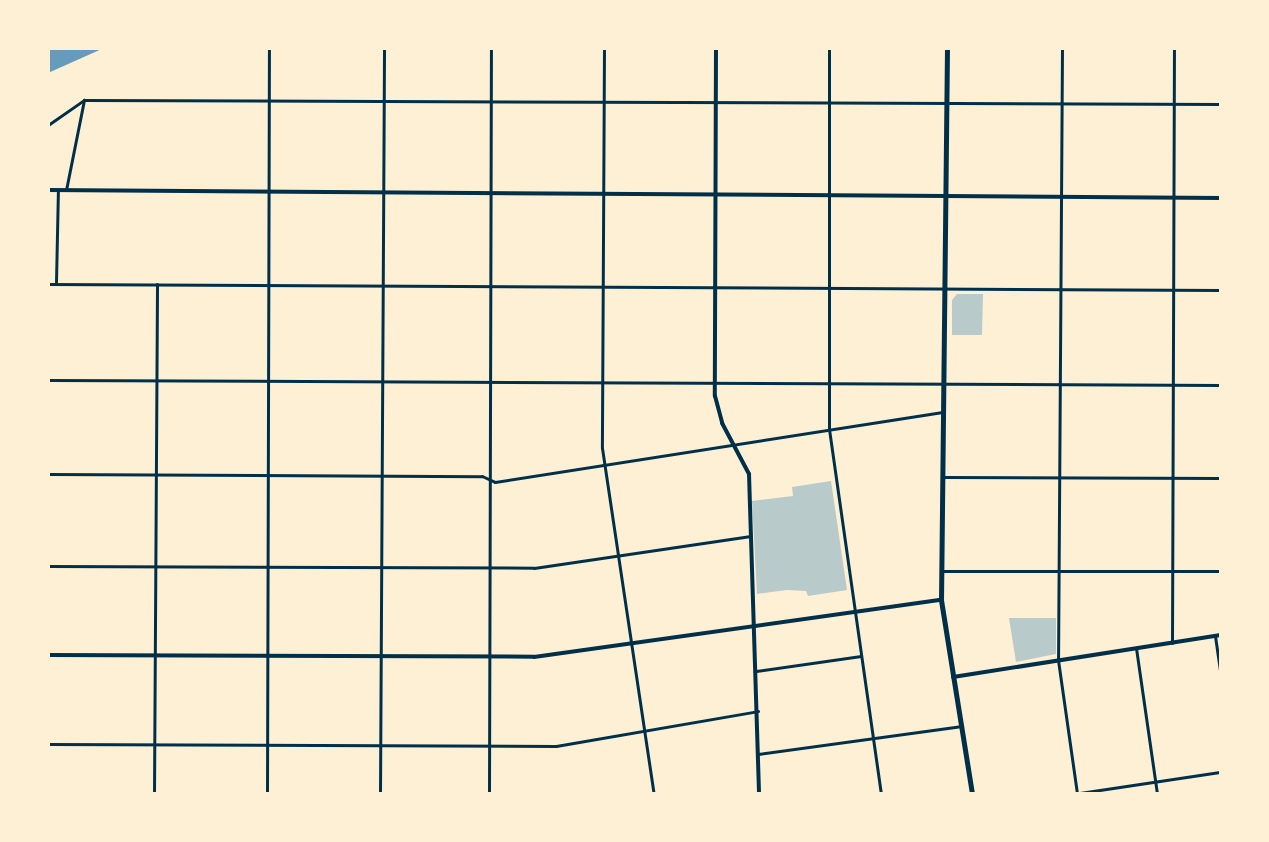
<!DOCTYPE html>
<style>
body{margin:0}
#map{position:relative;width:1269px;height:842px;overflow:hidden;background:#fdf0d5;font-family:"IBM Plex Sans",sans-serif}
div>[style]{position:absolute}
.green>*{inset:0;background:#b9caca}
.water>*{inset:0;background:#669bbc}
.minor>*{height:3px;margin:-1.5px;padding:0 1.5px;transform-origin:1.5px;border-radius:1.5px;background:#003049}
.tertiary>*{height:4px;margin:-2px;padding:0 2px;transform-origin:2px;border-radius:2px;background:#003049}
.secondary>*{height:4px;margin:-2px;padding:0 2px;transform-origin:2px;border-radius:2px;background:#003049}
.primary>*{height:5px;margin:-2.5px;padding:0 2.5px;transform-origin:2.5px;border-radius:2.5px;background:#003049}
span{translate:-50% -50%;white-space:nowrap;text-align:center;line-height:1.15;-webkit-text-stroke:6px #fdf0d5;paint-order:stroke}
.frame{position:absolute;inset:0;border:50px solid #fdf0d5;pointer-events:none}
</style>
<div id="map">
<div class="green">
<div style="clip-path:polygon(957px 294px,983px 294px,982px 335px,952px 335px,952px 300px)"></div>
<div style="clip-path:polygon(831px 481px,847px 590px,808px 596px,806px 591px,787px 590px,757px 594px,752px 501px,793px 496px,792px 487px)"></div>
<div style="clip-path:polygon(1009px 618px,1056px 618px,1056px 654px,1016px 662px)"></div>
</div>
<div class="water">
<div style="clip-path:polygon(48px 48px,104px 48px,48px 73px)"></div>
</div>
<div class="minor">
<div style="left:604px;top:48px;width:400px;rotate:90.3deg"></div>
<div style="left:602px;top:448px;width:350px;rotate:81.5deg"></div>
<div style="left:829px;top:48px;width:381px;rotate:90deg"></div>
<div style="left:829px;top:429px;width:369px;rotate:81.9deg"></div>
<div style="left:1062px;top:48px;width:612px;rotate:90.37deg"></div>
<div style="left:1058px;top:660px;width:135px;rotate:81.9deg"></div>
<div style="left:48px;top:125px;width:44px;rotate:-34.8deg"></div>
<div style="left:84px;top:100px;width:1137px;rotate:0.2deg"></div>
<div style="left:66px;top:190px;width:92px;rotate:-78.7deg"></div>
<div style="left:56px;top:282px;width:92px;rotate:-88.8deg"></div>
<div style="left:48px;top:284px;width:1173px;rotate:0.29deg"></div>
<div style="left:48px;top:380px;width:1173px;rotate:0.24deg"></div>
<div style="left:48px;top:474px;width:434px;rotate:0.3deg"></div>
<div style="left:482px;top:476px;width:14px;rotate:25deg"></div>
<div style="left:495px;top:482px;width:453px;rotate:-8.9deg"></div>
<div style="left:943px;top:477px;width:278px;rotate:0.2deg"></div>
<div style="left:48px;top:566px;width:486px;rotate:0.2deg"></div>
<div style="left:534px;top:568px;width:219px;rotate:-8.4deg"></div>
<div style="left:941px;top:571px;width:280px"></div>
<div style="left:1215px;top:636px;width:41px;rotate:81.7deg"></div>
<div style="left:1172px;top:643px;width:595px;rotate:-89.81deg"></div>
<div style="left:1136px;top:648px;width:148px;rotate:81.8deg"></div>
<div style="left:756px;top:671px;width:106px;rotate:-8.1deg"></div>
<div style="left:48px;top:744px;width:508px;rotate:0.23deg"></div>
<div style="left:556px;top:746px;width:205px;rotate:-9.8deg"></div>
<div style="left:758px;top:754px;width:206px;rotate:-7.8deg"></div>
<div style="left:154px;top:794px;width:510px;rotate:-89.66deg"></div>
<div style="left:267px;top:794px;width:746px;rotate:-89.85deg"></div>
<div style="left:380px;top:794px;width:746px;rotate:-89.69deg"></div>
<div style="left:489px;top:794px;width:746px;rotate:-89.85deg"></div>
<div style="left:1073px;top:794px;width:150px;rotate:-8.5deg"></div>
</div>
<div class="tertiary">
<div style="left:48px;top:190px;width:1173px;rotate:0.39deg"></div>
<div style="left:48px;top:655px;width:486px;rotate:0.2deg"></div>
<div style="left:534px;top:657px;width:411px;rotate:-8deg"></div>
</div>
<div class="secondary">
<div style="left:716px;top:48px;width:348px;rotate:90.2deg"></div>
<div style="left:715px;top:396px;width:28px;rotate:75deg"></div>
<div style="left:722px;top:423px;width:58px;rotate:62.1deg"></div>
<div style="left:749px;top:474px;width:320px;rotate:88.2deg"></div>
<div style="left:953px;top:677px;width:271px;rotate:-8.9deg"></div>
</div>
<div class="primary">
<div style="left:947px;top:48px;width:552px;rotate:90.62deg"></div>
<div style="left:941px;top:600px;width:196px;rotate:80.9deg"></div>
</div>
<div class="frame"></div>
</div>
